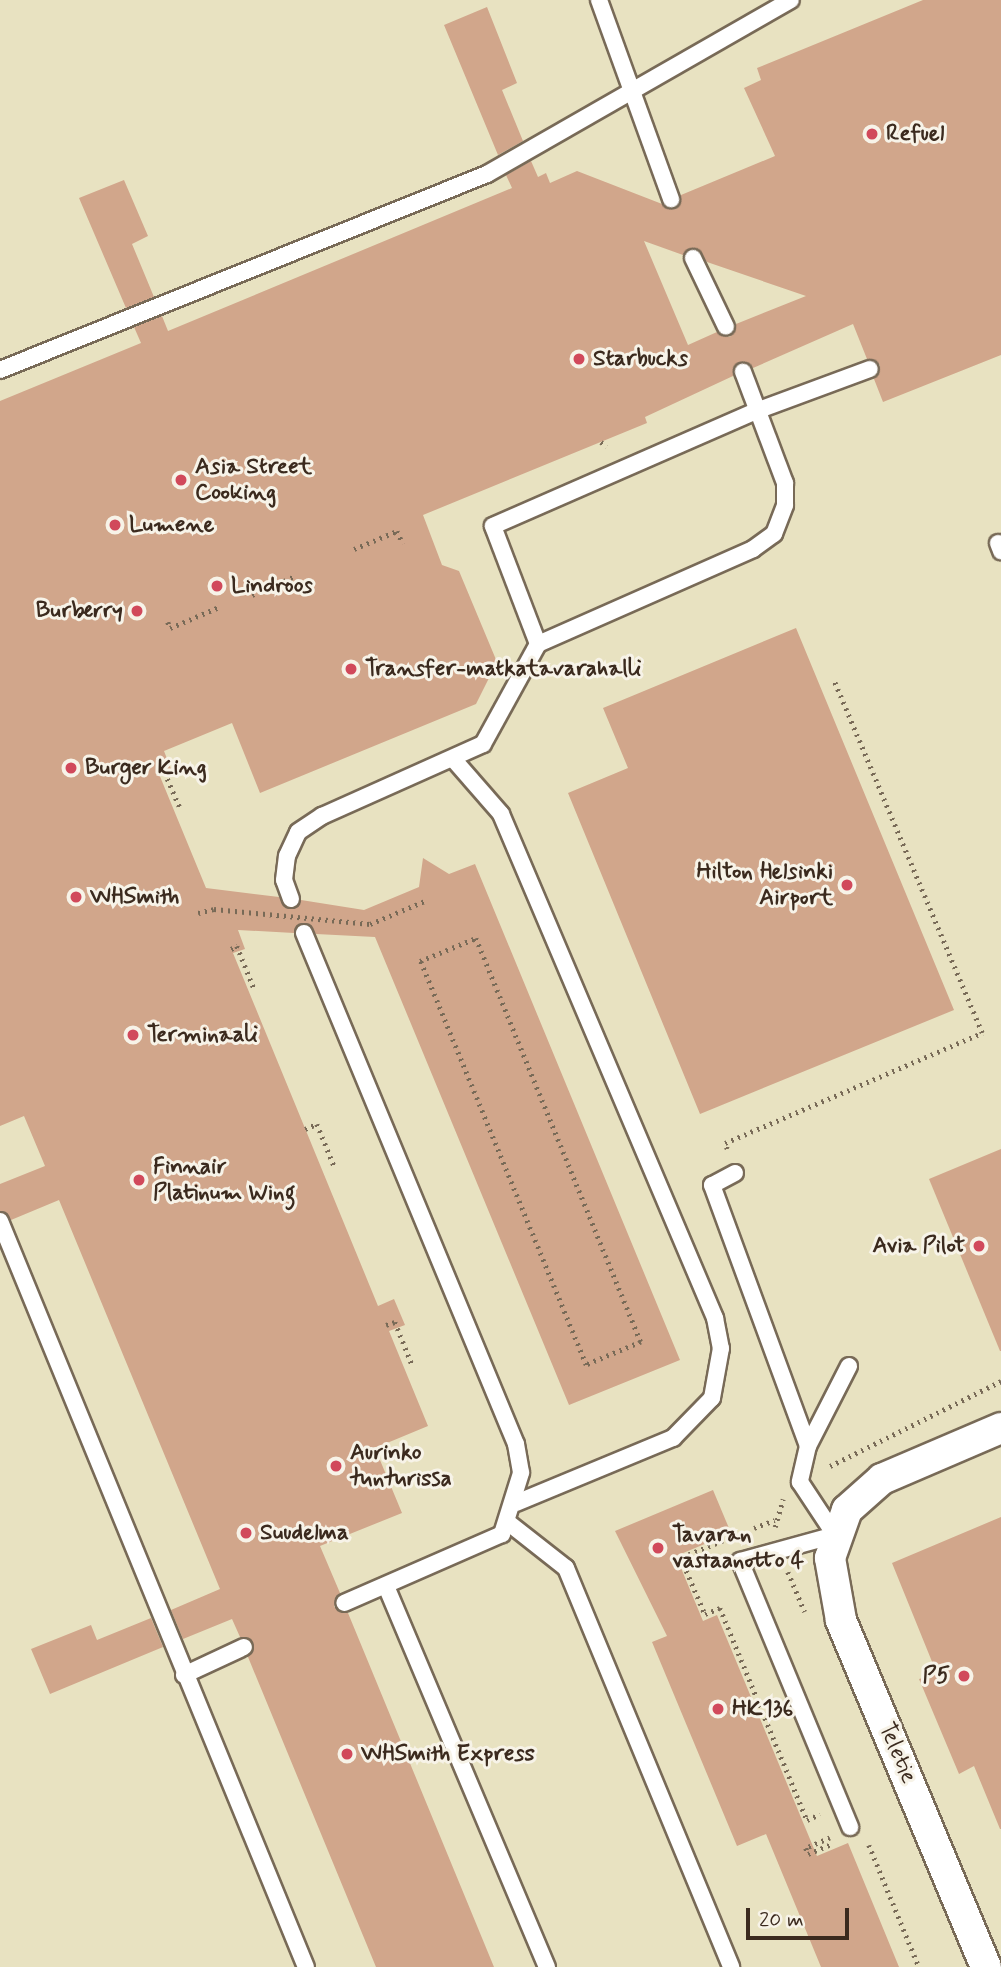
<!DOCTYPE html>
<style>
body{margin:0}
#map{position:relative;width:1001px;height:1967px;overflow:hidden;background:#e8e2c1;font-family:Mynerve,sans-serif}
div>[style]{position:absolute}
.building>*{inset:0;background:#d1a68b}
.path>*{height:4.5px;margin-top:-2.25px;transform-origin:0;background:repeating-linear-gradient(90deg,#786a57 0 2px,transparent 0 7px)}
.roads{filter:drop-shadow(2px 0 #786a57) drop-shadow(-2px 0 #786a57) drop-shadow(0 2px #786a57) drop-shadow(0 -2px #786a57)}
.lane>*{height:16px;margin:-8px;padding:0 8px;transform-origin:8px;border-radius:8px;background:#fff}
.street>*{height:30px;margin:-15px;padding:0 15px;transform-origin:15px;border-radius:15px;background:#fff}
.path-bridge>*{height:4.5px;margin-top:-2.25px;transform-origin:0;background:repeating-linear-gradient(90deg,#786a57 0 2px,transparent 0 7px)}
.dots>*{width:19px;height:19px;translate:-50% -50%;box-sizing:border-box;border:4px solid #f7f3e8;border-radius:50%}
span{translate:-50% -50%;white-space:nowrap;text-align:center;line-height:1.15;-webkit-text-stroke:6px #f7f3e8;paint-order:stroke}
.poi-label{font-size:23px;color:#3b2a1e;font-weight:700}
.left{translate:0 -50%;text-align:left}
.right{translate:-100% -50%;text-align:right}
.street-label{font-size:23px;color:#3b2a1e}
.scale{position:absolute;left:746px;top:1908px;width:103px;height:32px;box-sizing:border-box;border:4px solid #3b2a1e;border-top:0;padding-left:9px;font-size:21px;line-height:24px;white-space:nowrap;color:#3b2a1e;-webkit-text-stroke:5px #f7f3e8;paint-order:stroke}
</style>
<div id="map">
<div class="building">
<div style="clip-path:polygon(evenodd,923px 0,1001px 0,1001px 355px,883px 402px,874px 379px,880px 365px,867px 359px,853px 324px,753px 368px,739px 362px,733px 376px,645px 417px,647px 423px,423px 515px,442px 565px,459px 571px,497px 662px,476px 704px,260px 793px,232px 723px,164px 751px,171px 769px,159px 774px,206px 888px,279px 897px,290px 909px,301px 900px,364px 910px,419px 887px,423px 858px,449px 874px,475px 864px,680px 1360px,569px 1405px,375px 937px,316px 934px,305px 923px,294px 933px,238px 930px,245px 949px,233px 953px,378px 1306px,394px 1299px,405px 1325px,389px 1331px,428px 1426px,375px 1448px,402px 1513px,320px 1546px,340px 1593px,334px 1607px,348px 1613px,494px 1967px,376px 1967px,248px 1657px,253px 1642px,240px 1637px,232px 1619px,183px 1639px,171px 1610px,220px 1589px,59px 1200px,11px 1220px,0 1211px,0 1184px,45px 1166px,24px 1116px,0 1126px,0 401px,141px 343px,134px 327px,162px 316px,168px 331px,512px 188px,506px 175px,531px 161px,538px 177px,546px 173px,550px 183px,577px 171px,675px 209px,681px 195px,775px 156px,744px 88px,761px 80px,757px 68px,923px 0,644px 241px,683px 255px,694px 248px,707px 262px,806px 296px,736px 324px,730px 337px,717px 332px,688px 345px,644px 241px)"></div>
<div style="clip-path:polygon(487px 7px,517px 83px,502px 90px,523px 141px,498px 155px,444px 25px)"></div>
<div style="clip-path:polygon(124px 180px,148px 236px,132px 244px,154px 297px,126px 308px,79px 198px)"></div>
<div style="clip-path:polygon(796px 628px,954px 1010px,700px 1114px,568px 793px,628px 768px,603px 708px)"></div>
<div style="clip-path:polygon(1001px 1149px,1001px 1351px,1000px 1351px,929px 1179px)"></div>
<div style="clip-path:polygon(713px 1490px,731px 1533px,676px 1556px,703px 1621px,717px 1615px,817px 1856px,848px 1843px,899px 1967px,821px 1967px,766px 1834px,737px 1846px,652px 1642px,667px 1636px,615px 1531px)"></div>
<div style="clip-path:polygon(1001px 1517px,1001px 1829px,1000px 1829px,974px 1766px,959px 1774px,919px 1679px,937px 1674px,892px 1563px)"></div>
<div style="clip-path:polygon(151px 1618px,163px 1647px,50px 1694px,31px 1649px,91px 1625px,97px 1640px)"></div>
</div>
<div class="path">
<div style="left:601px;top:442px;width:7px;rotate:34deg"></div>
<div style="left:354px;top:549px;width:47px;rotate:-22.7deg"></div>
<div style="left:397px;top:531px;width:14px;rotate:65deg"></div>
<div style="left:252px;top:595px;width:47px;rotate:-23.8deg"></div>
<div style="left:168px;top:622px;width:6px;rotate:72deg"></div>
<div style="left:170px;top:628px;width:53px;rotate:-23.2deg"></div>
<div style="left:157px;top:768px;width:5px;rotate:-22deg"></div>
<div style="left:162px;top:766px;width:48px;rotate:66.6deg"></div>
<div style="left:198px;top:913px;width:16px;rotate:-14deg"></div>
<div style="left:370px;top:924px;width:62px;rotate:-22.8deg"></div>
<div style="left:476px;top:938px;width:436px;rotate:67.8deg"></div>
<div style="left:641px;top:1342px;width:60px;rotate:157.3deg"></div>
<div style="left:586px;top:1365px;width:437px;rotate:-112.3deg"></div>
<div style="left:420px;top:961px;width:61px;rotate:-22.3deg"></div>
<div style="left:231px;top:949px;width:7px;rotate:-27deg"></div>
<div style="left:237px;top:946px;width:48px;rotate:68.2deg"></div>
<div style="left:305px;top:1129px;width:13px;rotate:-23deg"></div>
<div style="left:317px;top:1124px;width:48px;rotate:67.8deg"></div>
<div style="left:727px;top:1149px;width:6px;rotate:-108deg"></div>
<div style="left:725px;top:1143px;width:280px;rotate:-23.2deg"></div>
<div style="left:982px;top:1033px;width:382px;rotate:-112.8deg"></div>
<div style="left:386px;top:1325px;width:9px;rotate:-18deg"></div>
<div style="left:395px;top:1322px;width:48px;rotate:68.2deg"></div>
<div style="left:830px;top:1466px;width:191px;rotate:-26.4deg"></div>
<div style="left:775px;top:1527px;width:29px;rotate:-74deg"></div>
<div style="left:754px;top:1528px;width:22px;rotate:-21deg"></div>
<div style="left:723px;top:1541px;width:45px;rotate:158deg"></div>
<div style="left:681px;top:1558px;width:61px;rotate:66.8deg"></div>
<div style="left:705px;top:1614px;width:16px;rotate:-22deg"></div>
<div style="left:720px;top:1608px;width:229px;rotate:67.7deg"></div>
<div style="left:807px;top:1820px;width:14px;rotate:-25deg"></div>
<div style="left:788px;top:1572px;width:43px;rotate:67deg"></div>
<div style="left:830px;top:1838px;width:26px;rotate:157deg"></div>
<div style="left:806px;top:1848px;width:6px;rotate:72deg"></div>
<div style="left:808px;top:1854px;width:26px;rotate:-23deg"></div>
<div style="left:869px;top:1845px;width:132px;rotate:67.7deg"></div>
</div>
<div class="roads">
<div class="lane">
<div style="left:599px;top:0;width:212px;rotate:70.1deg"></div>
<div style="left:693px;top:258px;width:76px;rotate:64.4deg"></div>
<div style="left:0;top:370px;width:525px;rotate:-21.92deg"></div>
<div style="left:487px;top:174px;width:350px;rotate:-29.8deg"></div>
<div style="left:998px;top:543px;width:9px;rotate:69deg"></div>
<div style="left:538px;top:644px;width:126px;rotate:-110.9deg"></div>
<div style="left:493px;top:526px;width:290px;rotate:-23.6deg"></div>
<div style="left:759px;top:410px;width:118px;rotate:-20.3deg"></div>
<div style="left:455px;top:761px;width:70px;rotate:49deg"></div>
<div style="left:501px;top:814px;width:548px;rotate:66.99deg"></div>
<div style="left:715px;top:1318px;width:31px;rotate:79deg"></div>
<div style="left:721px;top:1348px;width:51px;rotate:100.2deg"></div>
<div style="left:712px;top:1398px;width:56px;rotate:134.3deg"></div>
<div style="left:673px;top:1438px;width:170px;rotate:157.5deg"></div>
<div style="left:291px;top:899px;width:20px;rotate:-110deg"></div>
<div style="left:284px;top:880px;width:24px;rotate:-83deg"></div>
<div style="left:287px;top:856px;width:26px;rotate:-65deg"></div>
<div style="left:298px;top:832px;width:29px;rotate:-34deg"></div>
<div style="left:322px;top:816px;width:176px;rotate:-24.1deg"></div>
<div style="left:483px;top:744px;width:114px;rotate:-61.2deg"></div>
<div style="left:538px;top:644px;width:235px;rotate:-23.8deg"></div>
<div style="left:753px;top:549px;width:26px;rotate:-36deg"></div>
<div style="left:774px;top:534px;width:31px;rotate:-69deg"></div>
<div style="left:785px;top:505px;width:22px;rotate:-90deg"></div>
<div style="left:785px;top:483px;width:119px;rotate:-110.7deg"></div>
<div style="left:304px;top:933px;width:553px;rotate:67.47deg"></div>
<div style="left:516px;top:1444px;width:29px;rotate:80deg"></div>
<div style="left:521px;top:1473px;width:64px;rotate:107.3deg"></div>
<div style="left:502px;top:1534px;width:172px;rotate:156.4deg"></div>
<div style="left:735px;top:1173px;width:26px;rotate:152deg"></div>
<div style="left:712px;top:1185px;width:278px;rotate:69.8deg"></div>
<div style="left:0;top:1221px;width:806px;rotate:67.7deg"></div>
<div style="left:849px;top:1366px;width:90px;rotate:117.1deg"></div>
<div style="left:808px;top:1446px;width:37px;rotate:103deg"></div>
<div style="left:800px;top:1482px;width:64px;rotate:56.6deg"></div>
<div style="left:835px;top:1535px;width:98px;rotate:164.7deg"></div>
<div style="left:740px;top:1561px;width:288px;rotate:67.5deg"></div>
<div style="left:510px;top:1524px;width:71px;rotate:38.2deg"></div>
<div style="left:566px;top:1568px;width:432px;rotate:67.5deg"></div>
<div style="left:386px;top:1586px;width:414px;rotate:67.1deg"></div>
<div style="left:184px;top:1675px;width:66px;rotate:-25deg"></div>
</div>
<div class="street">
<div style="left:986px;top:1967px;width:376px;rotate:-112.7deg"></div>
<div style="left:841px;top:1620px;width:63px;rotate:-100.1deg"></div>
<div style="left:830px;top:1558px;width:51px;rotate:-70.5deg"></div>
<div style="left:847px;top:1510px;width:47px;rotate:-41.5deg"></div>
<div style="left:882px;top:1479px;width:129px;rotate:-23.2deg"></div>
</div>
</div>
<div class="path-bridge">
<div style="left:214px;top:909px;width:157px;rotate:5.5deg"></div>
</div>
<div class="dots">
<div style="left:872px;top:134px;background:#d1495b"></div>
<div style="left:579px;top:359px;background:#d1495b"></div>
<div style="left:181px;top:480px;background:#d1495b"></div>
<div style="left:115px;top:525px;background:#d1495b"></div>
<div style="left:217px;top:586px;background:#d1495b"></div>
<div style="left:137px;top:611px;background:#d1495b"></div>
<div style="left:351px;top:669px;background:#d1495b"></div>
<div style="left:71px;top:768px;background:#d1495b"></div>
<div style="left:847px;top:885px;background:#d1495b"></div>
<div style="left:76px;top:897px;background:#d1495b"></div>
<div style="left:133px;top:1035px;background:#d1495b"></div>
<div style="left:139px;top:1180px;background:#d1495b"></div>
<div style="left:979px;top:1246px;background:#d1495b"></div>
<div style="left:336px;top:1466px;background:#d1495b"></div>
<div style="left:246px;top:1533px;background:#d1495b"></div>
<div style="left:658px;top:1548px;background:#d1495b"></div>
<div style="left:964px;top:1676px;background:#d1495b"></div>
<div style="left:718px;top:1709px;background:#d1495b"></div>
<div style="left:347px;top:1754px;background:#d1495b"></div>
</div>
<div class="poi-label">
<span class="left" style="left:886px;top:134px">Refuel</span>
<span class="left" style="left:593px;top:359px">Starbucks</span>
<span class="left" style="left:195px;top:480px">Asia Street<br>Cooking</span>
<span class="left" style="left:129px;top:525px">Lumene</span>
<span class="left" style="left:231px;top:586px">Lindroos</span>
<span class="right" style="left:123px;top:611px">Burberry</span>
<span class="left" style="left:365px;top:669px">Transfer-matkatavarahalli</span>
<span class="left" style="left:85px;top:768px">Burger King</span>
<span class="right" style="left:833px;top:885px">Hilton Helsinki<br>Airport</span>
<span class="left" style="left:90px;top:897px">WHSmith</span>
<span class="left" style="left:147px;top:1035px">Terminaali</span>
<span class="left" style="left:153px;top:1180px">Finnair<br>Platinum Wing</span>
<span class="right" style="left:965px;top:1246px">Avia Pilot</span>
<span class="left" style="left:350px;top:1466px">Aurinko<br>tunturissa</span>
<span class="left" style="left:260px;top:1533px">Suudelma</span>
<span class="left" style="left:672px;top:1548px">Tavaran<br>vastaanotto 4</span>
<span class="right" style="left:950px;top:1676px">P5</span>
<span class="left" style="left:732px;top:1709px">HK136</span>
<span class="left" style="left:361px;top:1754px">WHSmith Express</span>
</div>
<div class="street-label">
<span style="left:897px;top:1753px;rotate:67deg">Teletie</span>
</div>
<div class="scale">20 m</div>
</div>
